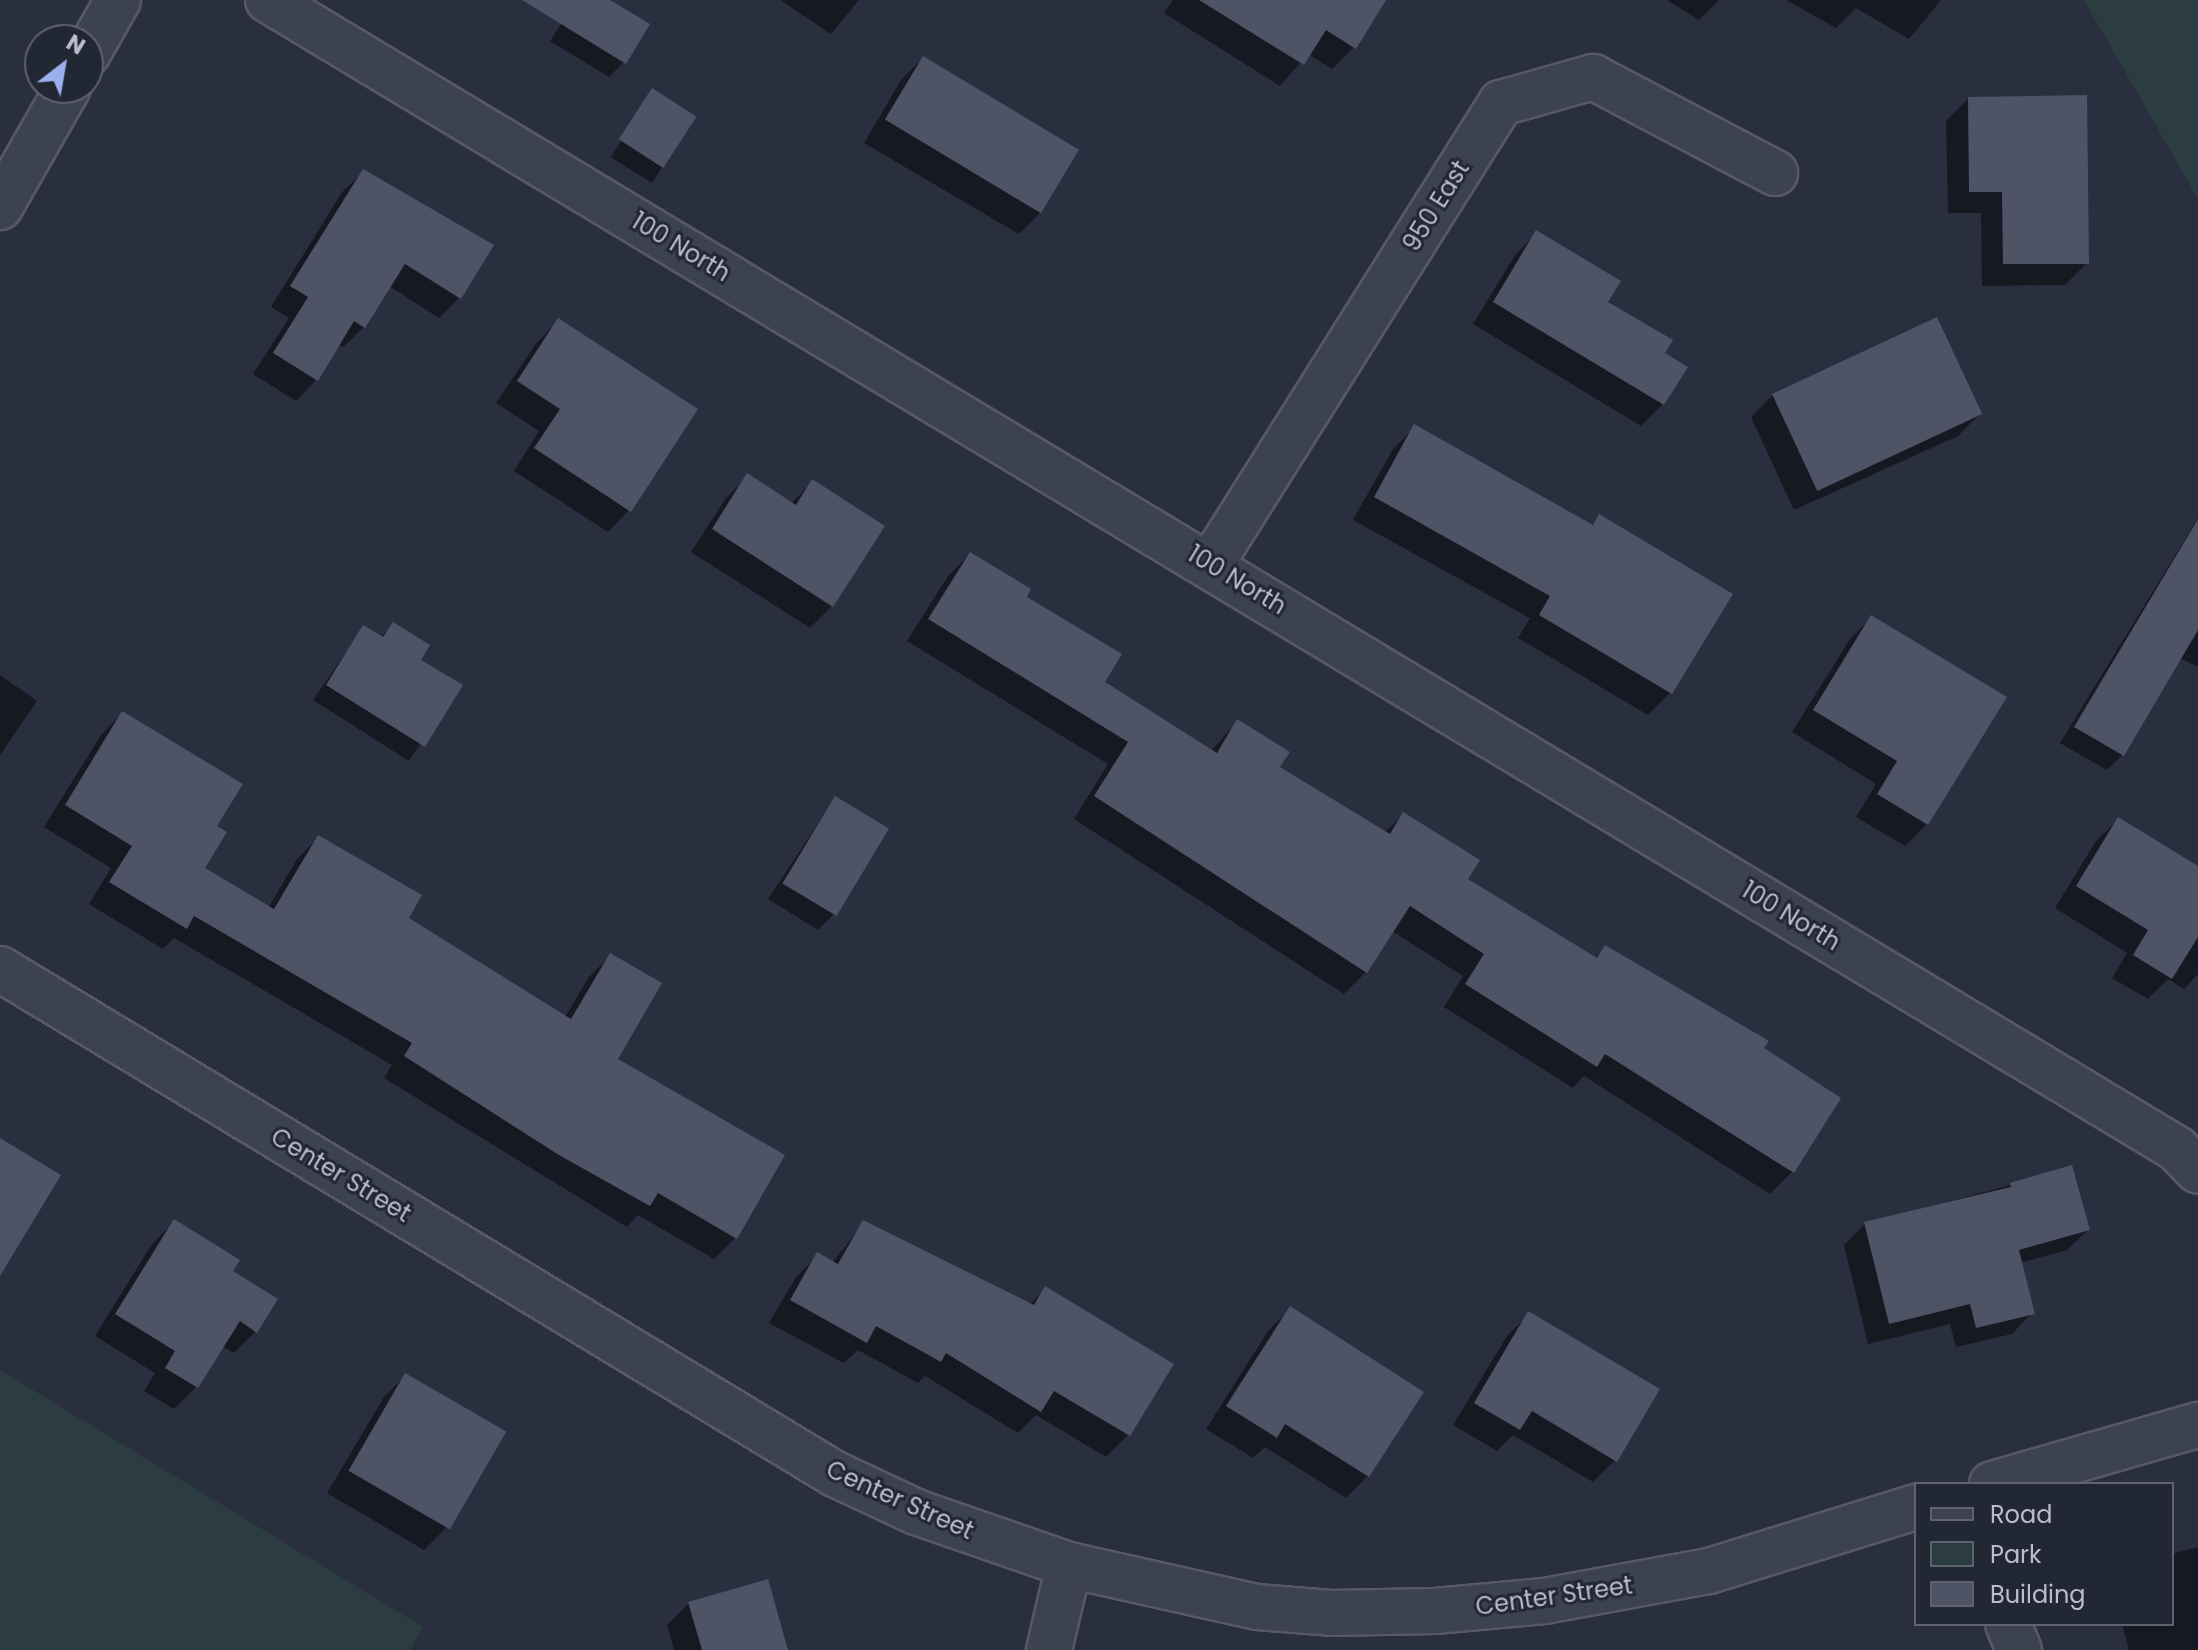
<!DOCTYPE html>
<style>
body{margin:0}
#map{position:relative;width:2198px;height:1650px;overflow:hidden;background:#292f3f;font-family:Poppins,sans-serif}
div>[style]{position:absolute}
.green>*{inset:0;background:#2c3d41}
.shadow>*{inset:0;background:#0007;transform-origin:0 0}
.building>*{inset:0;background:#4e5465;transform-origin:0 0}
.roads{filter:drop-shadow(2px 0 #555a66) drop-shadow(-2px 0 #555a66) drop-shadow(0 2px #555a66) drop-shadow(0 -2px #555a66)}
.minor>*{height:44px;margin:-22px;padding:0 22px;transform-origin:22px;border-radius:22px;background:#3d424f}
.tertiary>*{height:44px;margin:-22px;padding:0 22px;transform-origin:22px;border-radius:22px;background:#3d424f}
span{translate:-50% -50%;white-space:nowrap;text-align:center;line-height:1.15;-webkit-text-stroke:6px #222734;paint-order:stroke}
.street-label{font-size:24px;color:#babec9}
.legend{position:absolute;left:1914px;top:1482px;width:260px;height:144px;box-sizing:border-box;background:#222734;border:2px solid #5f6370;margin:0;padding:10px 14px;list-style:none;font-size:24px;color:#babec9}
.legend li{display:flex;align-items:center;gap:16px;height:40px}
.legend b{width:40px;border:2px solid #5f6370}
.north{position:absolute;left:24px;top:24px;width:80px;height:80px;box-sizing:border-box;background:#222734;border:2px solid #5f6370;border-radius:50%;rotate:31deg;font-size:22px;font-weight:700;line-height:32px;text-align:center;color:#babec9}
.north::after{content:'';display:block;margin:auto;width:28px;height:36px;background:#9bafed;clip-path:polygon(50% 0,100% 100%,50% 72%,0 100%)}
</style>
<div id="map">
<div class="green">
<div style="clip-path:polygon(2084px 0,2198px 0,2198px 199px)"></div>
<div style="clip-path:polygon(0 1370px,423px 1627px,410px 1650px,0 1650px)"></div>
</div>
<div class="shadow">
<div style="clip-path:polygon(577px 0,606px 0,624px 62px,609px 77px,550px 41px)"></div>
<div style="clip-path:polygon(780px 0,859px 0,831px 34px)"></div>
<div style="clip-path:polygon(1173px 0,1384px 0,1354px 47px,1332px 69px,1308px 54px,1280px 86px,1164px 13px)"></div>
<div style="clip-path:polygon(1667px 0,1719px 0,1699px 20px)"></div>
<div style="clip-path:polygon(1786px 0,1941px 0,1909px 39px,1856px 8px,1836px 28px)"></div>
<div style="clip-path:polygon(923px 58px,1041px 212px,1019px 234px,864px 143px,901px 80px)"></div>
<div style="left:652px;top:91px;width:49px;height:78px;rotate:32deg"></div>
<div style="clip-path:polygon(1968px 99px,2087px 263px,2065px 285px,1982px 286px,1981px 213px,1948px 213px,1946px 121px)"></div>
<div style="clip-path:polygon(363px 172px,492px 246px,459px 298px,439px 318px,389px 286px,364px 327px,343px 347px,338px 344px,316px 380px,296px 401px,253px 374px,289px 318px,271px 307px,342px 192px)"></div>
<div style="clip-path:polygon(1537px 233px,1662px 354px,1663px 404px,1641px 426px,1473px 324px,1515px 255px)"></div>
<div style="clip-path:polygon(559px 320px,629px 510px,608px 532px,514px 471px,539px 431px,496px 403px,537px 342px)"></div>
<div style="clip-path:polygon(1773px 395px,1980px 414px,1958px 436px,1794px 510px,1751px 417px)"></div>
<div style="clip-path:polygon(1415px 427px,1591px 526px,1600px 517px,1730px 594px,1670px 693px,1648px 715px,1518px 638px,1530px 618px,1353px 520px,1393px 449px)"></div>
<div style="clip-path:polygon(748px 476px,791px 504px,812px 482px,832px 606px,810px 628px,691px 552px,726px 498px)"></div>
<div style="clip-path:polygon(2198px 518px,2198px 667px,2179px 658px,2122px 755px,2107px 770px,2060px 743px)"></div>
<div style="clip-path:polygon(970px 554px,1024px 598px,1102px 683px,1211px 751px,1237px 722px,1278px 767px,1384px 833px,1403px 815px,1465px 879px,1594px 959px,1605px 948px,1838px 1098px,1792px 1172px,1770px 1194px,1584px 1076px,1573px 1088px,1444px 1007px,1463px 976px,1392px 931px,1366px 972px,1344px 994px,1074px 819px,1108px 764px,907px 641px,948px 576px)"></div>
<div style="clip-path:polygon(1872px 617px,1927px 824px,1905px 846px,1856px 817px,1876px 784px,1792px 732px,1850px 639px)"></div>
<div style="clip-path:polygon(393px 625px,419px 661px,460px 686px,409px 761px,313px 700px,363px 628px,380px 638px)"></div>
<div style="clip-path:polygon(0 675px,37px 701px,0 755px)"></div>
<div style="clip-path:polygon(122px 713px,214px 826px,203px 869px,268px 908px,297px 859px,319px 837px,406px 918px,565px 1017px,589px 977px,611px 955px,615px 1059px,736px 1237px,714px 1259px,638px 1215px,627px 1227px,384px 1078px,392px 1065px,174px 938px,163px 949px,89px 904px,111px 868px,44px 827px,101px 735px)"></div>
<div style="clip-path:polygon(835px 798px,833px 915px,818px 930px,768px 899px)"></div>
<div style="clip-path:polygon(2118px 820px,2198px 868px,2198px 974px,2184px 989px,2168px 979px,2148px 999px,2112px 978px,2127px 953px,2055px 908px,2096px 841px)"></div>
<div style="clip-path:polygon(2011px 1185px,2088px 1230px,2067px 1250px,2020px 1263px,2032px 1313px,2012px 1334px,1956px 1347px,1950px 1324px,1868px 1344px,1844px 1245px,1865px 1224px)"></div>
<div style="clip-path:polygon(174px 1222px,230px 1272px,256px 1331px,234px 1353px,222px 1346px,196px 1387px,174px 1409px,144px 1391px,155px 1373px,95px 1336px,152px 1244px)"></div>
<div style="clip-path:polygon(864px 1223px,1029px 1305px,1045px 1289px,1171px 1365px,1128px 1435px,1106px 1457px,1036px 1415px,1018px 1433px,925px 1376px,918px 1383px,858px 1350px,844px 1363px,769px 1323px,796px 1277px,818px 1255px,832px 1263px)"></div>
<div style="clip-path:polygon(1290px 1309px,1368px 1476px,1346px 1498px,1265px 1447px,1253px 1458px,1206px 1429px,1268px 1331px)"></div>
<div style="clip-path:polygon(1529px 1314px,1615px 1460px,1593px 1482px,1513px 1435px,1497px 1451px,1453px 1425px,1507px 1336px)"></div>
<div style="clip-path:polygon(406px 1375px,503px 1433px,446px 1528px,424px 1550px,327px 1493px,384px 1397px)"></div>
<div style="clip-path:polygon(2198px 1547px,2198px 1650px,2129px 1650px,2122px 1624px,2172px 1624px,2172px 1554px)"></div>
<div style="clip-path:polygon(689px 1603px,786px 1650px,674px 1650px,667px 1625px)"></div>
</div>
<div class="building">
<div style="clip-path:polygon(522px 0,610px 0,650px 24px,626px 64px)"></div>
<div style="clip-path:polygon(1199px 0,1386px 0,1356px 49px,1326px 30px,1304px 65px)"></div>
<div style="left:923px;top:56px;width:182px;height:74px;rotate:31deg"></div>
<div style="left:652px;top:88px;width:53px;height:61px;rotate:33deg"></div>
<div style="clip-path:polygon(2087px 95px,2089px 264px,2003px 264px,2002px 192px,1969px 192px,1968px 97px)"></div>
<div style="clip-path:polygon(363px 169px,494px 245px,461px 299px,405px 264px,365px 328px,354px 321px,318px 381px,273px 353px,308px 297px,290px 286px)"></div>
<div style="clip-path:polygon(1536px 230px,1621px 281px,1608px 302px,1673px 340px,1665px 353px,1688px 367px,1664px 405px,1493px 302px)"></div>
<div style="left:1937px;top:317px;width:107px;height:182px;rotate:65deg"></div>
<div style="clip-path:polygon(558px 318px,698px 409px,631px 512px,534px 448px,560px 409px,517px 381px)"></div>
<div style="clip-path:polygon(1414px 424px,1593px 525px,1599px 514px,1733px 594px,1672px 694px,1539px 615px,1550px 596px,1374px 497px)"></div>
<div style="clip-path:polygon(747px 473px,796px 505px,812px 479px,885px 526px,833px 607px,712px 529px)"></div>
<div style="clip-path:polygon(2198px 519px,2198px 630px,2124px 756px,2074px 727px)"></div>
<div style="clip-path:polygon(970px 552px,1031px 589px,1027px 597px,1122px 654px,1105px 682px,1217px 753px,1237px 719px,1290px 752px,1280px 767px,1390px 834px,1403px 812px,1480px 860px,1468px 879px,1597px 958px,1605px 945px,1769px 1041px,1764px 1048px,1841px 1098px,1794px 1173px,1605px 1054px,1597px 1067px,1465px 984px,1484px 954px,1410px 906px,1367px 973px,1094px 796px,1128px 742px,928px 619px)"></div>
<div style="clip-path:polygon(1871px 615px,2007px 697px,1928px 825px,1877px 794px,1897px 761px,1813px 710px)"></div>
<div style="clip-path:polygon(393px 622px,430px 645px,421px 660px,463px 685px,425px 747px,326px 685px,363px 625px,383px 637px)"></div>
<div style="clip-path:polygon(122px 711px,243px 784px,217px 826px,227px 832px,205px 868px,274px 909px,318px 835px,422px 895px,409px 918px,571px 1019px,610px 953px,662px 983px,618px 1059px,785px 1155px,737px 1239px,658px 1193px,650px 1206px,559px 1155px,404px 1056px,412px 1043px,194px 916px,187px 929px,109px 882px,132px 846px,65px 805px)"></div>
<div style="left:835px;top:796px;width:63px;height:102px;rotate:31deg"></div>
<div style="clip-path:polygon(2118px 817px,2198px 866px,2198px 937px,2172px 979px,2133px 955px,2148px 930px,2076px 886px)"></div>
<div style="clip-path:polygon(0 1138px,61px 1175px,0 1276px)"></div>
<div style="clip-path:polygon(2072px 1165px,2090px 1230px,2019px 1250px,2035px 1314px,1976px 1328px,1970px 1304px,1889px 1324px,1864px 1222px,2011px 1187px,2010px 1183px)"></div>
<div style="clip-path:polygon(174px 1219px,240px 1260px,233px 1271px,278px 1299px,257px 1333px,240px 1321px,198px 1388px,165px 1368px,175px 1351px,115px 1314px)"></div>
<div style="clip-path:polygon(863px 1220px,1034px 1305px,1045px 1286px,1174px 1364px,1130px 1436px,1054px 1391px,1041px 1412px,946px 1353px,941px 1362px,876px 1326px,867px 1343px,790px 1300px,817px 1252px,838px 1264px)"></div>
<div style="clip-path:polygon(1290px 1306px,1424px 1392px,1369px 1477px,1285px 1424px,1277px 1438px,1226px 1406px)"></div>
<div style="clip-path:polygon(1528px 1311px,1660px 1389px,1617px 1462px,1532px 1411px,1520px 1430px,1474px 1403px)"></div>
<div style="left:405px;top:1373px;width:117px;height:113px;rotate:30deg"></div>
<div style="clip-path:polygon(768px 1579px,788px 1650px,702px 1650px,688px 1602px)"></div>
</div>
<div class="roads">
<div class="minor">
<div style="left:268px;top:0;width:2228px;rotate:31.04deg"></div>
<div style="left:2177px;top:1149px;width:30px;rotate:46deg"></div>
<div style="left:88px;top:53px;width:61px;rotate:-60.5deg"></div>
<div style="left:0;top:207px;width:137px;rotate:-60.3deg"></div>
<div style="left:1211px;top:564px;width:545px;rotate:-57.83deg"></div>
<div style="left:1501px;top:103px;width:96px;rotate:-15.8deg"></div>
<div style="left:1593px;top:77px;width:206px;rotate:27.8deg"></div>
<div style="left:2008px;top:1624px;width:28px;rotate:67deg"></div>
<div style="left:1049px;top:1650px;width:87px;rotate:-76.8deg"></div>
</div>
<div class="tertiary">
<div style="left:0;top:969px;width:976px;rotate:31.17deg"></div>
<div style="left:835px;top:1474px;width:89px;rotate:25.1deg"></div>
<div style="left:916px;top:1512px;width:162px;rotate:19.1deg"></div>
<div style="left:1069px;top:1565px;width:193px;rotate:12.6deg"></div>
<div style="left:1257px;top:1607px;width:74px;rotate:4.6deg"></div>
<div style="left:1331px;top:1613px;width:104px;rotate:-1.1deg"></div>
<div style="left:1435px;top:1611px;width:110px;rotate:-5.2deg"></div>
<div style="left:1545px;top:1601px;width:167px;rotate:-10.4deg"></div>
<div style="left:1709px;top:1571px;width:217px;rotate:-17.2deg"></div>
<div style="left:1992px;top:1484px;width:214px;rotate:-16deg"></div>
</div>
</div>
<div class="street-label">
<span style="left:1436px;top:206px;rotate:-58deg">950 East</span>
<span style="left:681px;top:247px;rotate:31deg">100 North</span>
<span style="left:1237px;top:580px;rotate:31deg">100 North</span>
<span style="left:1791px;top:916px;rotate:31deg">100 North</span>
<span style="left:341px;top:1175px;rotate:31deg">Center Street</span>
<span style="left:900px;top:1500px;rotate:24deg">Center Street</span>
<span style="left:1554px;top:1596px;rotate:-8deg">Center Street</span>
</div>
<ul class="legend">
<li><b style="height:10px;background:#3d424f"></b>Road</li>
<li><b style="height:22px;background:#2c3d41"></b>Park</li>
<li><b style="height:22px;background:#4e5465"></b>Building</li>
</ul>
<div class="north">N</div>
</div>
